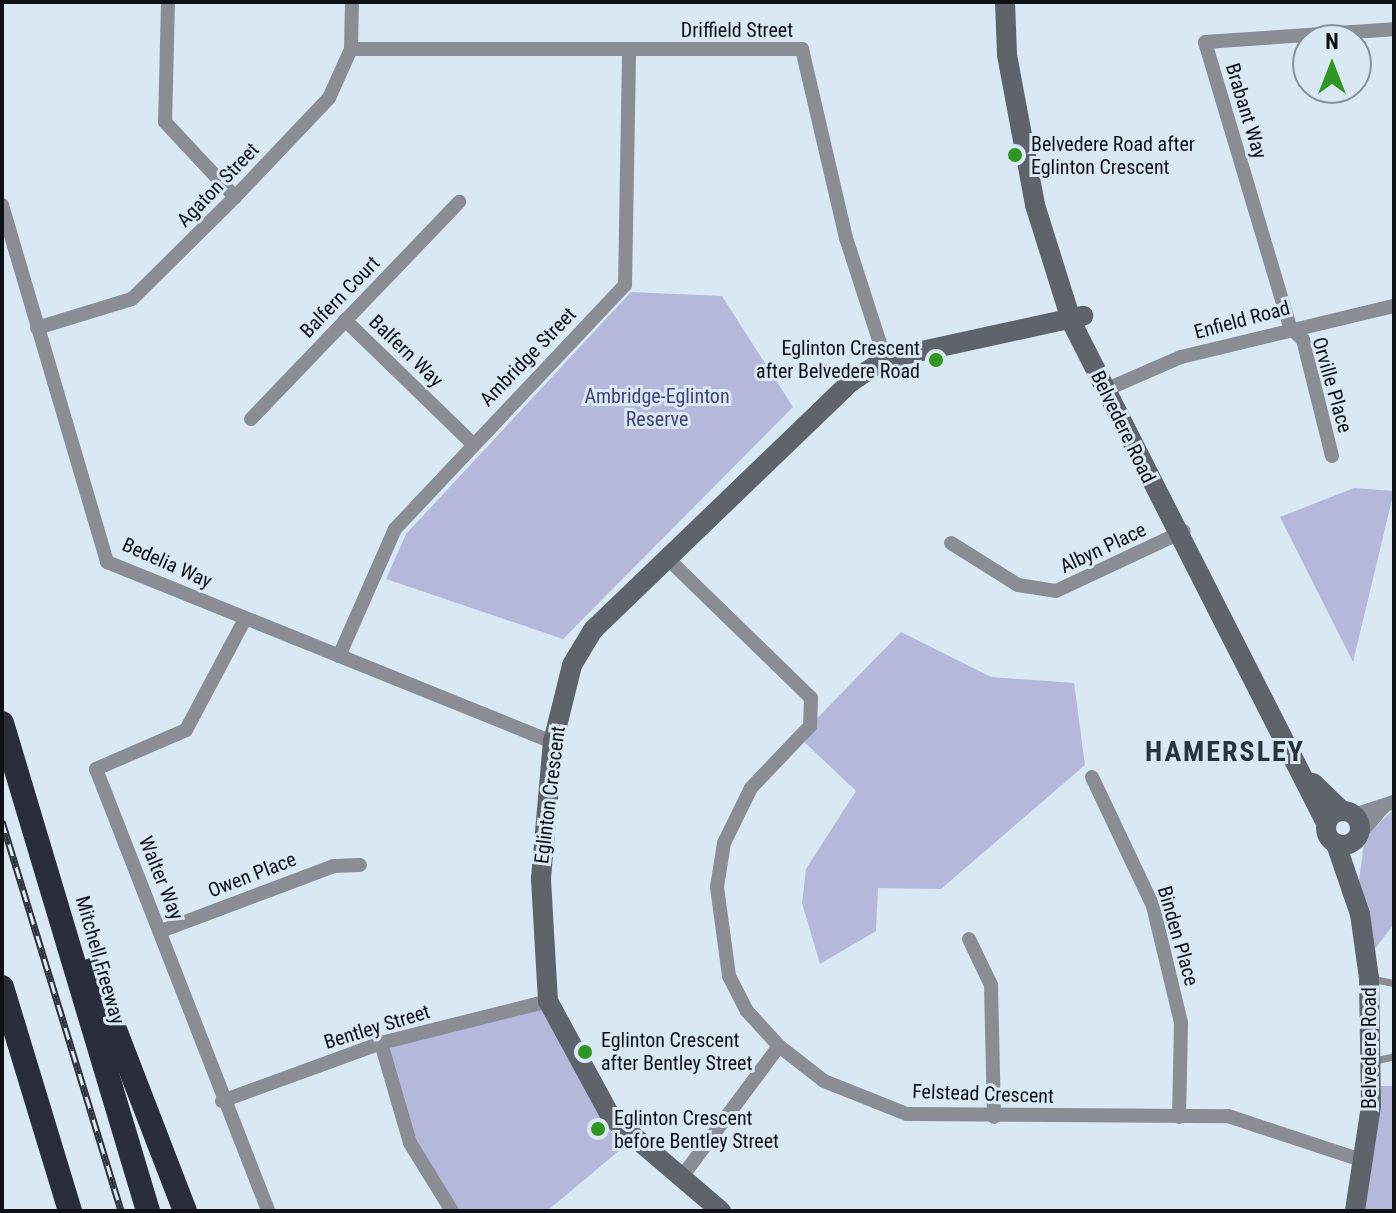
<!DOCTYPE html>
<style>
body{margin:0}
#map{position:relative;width:1396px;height:1213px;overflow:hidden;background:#dae8f4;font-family:"Roboto Condensed",sans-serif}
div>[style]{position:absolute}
.green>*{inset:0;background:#b6b8db}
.lane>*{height:7px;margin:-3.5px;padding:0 3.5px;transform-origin:3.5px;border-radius:3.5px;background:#8a8d94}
.street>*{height:14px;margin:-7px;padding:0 7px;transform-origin:7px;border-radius:7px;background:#8a8d94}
.secondary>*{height:20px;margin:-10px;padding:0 10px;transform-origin:10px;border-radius:10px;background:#5f646c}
.secondary>.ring{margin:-10px;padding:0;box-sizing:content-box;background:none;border:20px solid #5f646c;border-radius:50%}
.highway>*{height:24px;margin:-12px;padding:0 12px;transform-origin:12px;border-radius:12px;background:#292e3a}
.rail>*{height:7px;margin-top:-3.5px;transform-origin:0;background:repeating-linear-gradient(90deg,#dae8f4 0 12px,#2d3338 0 24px);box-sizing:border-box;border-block:2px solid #2d3338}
.dots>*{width:22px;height:22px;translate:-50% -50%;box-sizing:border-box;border:4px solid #dae8f4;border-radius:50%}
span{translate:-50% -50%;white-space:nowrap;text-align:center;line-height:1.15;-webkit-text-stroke:6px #dae8f4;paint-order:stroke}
.street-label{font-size:20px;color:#0d1115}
.poi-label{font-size:20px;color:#0d1115}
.left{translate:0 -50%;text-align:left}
.right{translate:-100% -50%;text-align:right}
.park-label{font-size:20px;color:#434275}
.district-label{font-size:28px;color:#28333c;font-weight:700;letter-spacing:2px}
.frame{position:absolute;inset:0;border:4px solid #0d1115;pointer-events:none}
.north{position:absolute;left:1292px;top:24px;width:80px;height:80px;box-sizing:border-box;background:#dae8f4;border:2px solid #88929b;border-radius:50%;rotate:0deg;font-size:22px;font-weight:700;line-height:32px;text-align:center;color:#0d1115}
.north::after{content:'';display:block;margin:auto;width:28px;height:36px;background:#2d9721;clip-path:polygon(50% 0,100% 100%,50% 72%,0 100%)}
</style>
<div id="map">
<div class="green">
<div style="clip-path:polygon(631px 292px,722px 296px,793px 407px,563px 639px,386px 579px,406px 534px)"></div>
<div style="clip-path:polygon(1354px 488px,1394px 491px,1353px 662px,1280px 517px)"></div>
<div style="clip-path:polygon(901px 632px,991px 677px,1074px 683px,1085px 765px,941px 889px,878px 888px,876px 931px,820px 964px,802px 903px,806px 869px,856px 791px,799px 737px)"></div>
<div style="clip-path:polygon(1394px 809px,1394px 924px,1368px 958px,1358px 887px,1365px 837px)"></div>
<div style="clip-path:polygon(548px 1001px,620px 1150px,547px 1211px,452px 1211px,408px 1136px,381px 1043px)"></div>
<div style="clip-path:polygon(1381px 1086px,1394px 1086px,1394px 1211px,1357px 1211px)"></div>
</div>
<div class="lane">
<div style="left:1373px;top:979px;width:21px;rotate:11deg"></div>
<div style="left:1373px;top:1061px;width:22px;rotate:-13deg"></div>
</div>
<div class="street">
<div style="left:168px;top:2px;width:120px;rotate:91.4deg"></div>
<div style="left:165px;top:122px;width:103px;rotate:47deg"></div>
<div style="left:351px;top:49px;width:451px"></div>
<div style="left:802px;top:49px;width:194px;rotate:76.9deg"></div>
<div style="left:846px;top:238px;width:127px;rotate:72.1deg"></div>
<div style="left:2px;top:205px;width:372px;rotate:73.6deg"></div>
<div style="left:107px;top:562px;width:481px;rotate:22deg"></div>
<div style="left:345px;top:320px;width:178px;rotate:44.1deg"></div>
<div style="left:37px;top:328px;width:99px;rotate:-17deg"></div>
<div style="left:132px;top:299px;width:145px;rotate:-44.7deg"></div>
<div style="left:235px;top:197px;width:137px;rotate:-46.5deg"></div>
<div style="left:329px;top:98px;width:54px;rotate:-65.8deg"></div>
<div style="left:351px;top:49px;width:47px;rotate:-88.8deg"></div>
<div style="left:1105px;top:390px;width:83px;rotate:-23.5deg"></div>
<div style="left:1181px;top:357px;width:219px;rotate:-13.5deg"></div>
<div style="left:251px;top:419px;width:301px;rotate:-46.2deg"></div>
<div style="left:1332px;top:456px;width:120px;rotate:-104deg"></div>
<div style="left:1303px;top:340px;width:18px;rotate:-135deg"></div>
<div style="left:1290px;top:327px;width:297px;rotate:-106.6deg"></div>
<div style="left:1205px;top:42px;width:189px;rotate:-3.9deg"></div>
<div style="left:951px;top:543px;width:79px;rotate:32.1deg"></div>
<div style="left:1018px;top:585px;width:38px;rotate:9deg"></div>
<div style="left:1056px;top:591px;width:141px;rotate:-25.1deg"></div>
<div style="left:666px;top:557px;width:202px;rotate:44.2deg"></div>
<div style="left:811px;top:698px;width:28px;rotate:92deg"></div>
<div style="left:810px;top:726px;width:86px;rotate:133.6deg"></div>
<div style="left:751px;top:788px;width:61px;rotate:116.1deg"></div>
<div style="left:724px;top:843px;width:45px;rotate:99deg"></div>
<div style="left:717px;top:887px;width:90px;rotate:82.3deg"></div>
<div style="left:729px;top:976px;width:39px;rotate:63deg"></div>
<div style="left:747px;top:1011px;width:47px;rotate:47.6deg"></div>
<div style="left:779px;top:1046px;width:57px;rotate:37.9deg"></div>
<div style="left:824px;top:1081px;width:89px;rotate:21.7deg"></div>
<div style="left:907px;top:1114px;width:321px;rotate:0.4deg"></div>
<div style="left:1228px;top:1116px;width:143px;rotate:18.3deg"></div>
<div style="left:245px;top:619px;width:126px;rotate:118deg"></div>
<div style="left:186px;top:730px;width:98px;rotate:156.6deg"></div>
<div style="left:96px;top:769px;width:474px;rotate:68.7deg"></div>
<div style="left:339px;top:656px;width:139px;rotate:-66.2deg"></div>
<div style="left:395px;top:529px;width:335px;rotate:-46.7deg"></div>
<div style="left:625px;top:285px;width:236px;rotate:-89deg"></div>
<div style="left:1092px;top:777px;width:143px;rotate:64.7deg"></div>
<div style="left:1153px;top:906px;width:120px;rotate:76.5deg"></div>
<div style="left:1181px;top:1023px;width:94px;rotate:91.2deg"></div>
<div style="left:1354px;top:815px;width:42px;rotate:-18deg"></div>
<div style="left:1359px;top:835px;width:37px;rotate:-49deg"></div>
<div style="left:161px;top:931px;width:185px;rotate:-20.6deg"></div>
<div style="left:334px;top:866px;width:26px;rotate:-2deg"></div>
<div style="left:969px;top:939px;width:51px;rotate:64.4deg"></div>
<div style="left:991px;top:985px;width:132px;rotate:88.7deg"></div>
<div style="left:381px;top:1043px;width:104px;rotate:73.8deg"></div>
<div style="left:410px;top:1143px;width:80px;rotate:58.3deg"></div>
<div style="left:222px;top:1101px;width:169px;rotate:-20deg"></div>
<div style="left:381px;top:1043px;width:172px;rotate:-14.1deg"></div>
<div style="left:681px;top:1178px;width:164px;rotate:-53.4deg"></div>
</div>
<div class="secondary">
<div style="left:1005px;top:2px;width:53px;rotate:87.8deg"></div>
<div style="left:1007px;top:55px;width:153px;rotate:79.4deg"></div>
<div style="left:1035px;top:205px;width:124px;rotate:72.6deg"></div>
<div style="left:1072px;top:323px;width:561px;rotate:63.07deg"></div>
<div style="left:1313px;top:783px;width:40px;rotate:44deg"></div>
<div class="ring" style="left:1326px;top:811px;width:14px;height:14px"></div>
<div style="left:1336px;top:844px;width:74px;rotate:71.1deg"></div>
<div style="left:1360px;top:914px;width:65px;rotate:82deg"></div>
<div style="left:1369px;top:978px;width:128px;rotate:89.1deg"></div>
<div style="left:1371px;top:1106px;width:106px;rotate:98.7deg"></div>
<div style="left:721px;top:1211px;width:145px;rotate:-139.5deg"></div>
<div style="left:611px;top:1117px;width:132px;rotate:-118.5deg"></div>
<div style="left:548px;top:1001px;width:123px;rotate:-93.3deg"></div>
<div style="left:541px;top:878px;width:137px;rotate:-85deg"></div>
<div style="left:553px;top:742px;width:79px;rotate:-76.1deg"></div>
<div style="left:572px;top:665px;width:41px;rotate:-59deg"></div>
<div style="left:593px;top:630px;width:358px;rotate:-43.9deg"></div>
<div style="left:851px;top:382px;width:41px;rotate:-34.1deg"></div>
<div style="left:885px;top:359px;width:203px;rotate:-12.3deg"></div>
</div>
<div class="highway">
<div style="left:2px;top:723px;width:509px;rotate:73.34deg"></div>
<div style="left:92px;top:970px;width:258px;rotate:68.9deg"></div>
<div style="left:2px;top:987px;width:234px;rotate:73.1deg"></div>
</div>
<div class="rail">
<div style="left:2px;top:821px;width:408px;rotate:73deg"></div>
</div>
<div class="dots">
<div style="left:1015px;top:155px;background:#2d9721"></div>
<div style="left:936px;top:360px;background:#2d9721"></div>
<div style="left:585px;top:1052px;background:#2d9721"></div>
<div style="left:598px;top:1129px;background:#2d9721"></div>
</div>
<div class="street-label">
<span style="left:737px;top:30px">Driffield Street</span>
<span style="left:1246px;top:111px;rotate:73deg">Brabant Way</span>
<span style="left:218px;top:185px;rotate:-46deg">Agaton Street</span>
<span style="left:340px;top:297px;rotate:-46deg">Balfern Court</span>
<span style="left:1242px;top:320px;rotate:-15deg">Enfield Road</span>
<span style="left:406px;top:351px;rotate:44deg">Balfern Way</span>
<span style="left:528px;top:357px;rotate:-46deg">Ambridge Street</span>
<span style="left:1332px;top:385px;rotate:74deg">Orville Place</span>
<span style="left:1123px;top:427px;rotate:64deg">Belvedere Road</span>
<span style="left:1103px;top:548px;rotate:-25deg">Albyn Place</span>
<span style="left:167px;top:563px;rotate:24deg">Bedelia Way</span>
<span style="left:550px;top:795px;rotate:-83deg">Eglinton Crescent</span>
<span style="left:252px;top:875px;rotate:-21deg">Owen Place</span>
<span style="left:161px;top:878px;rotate:68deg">Walter Way</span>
<span style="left:1178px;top:936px;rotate:74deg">Binden Place</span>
<span style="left:100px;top:960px;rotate:74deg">Mitchell Freeway</span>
<span style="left:377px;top:1027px;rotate:-17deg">Bentley Street</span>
<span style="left:1369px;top:1048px;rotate:-90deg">Belvedere Road</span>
<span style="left:983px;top:1094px;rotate:2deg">Felstead Crescent</span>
</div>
<div class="poi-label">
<span class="left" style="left:1031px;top:156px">Belvedere Road after<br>Eglinton Crescent</span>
<span class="right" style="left:920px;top:360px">Eglinton Crescent<br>after Belvedere Road</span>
<span class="left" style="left:601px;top:1052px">Eglinton Crescent<br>after Bentley Street</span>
<span class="left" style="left:614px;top:1130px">Eglinton Crescent<br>before Bentley Street</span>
</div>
<div class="park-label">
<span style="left:657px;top:408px">Ambridge-Eglinton<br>Reserve</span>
</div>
<div class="district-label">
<span style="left:1225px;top:752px">HAMERSLEY</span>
</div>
<div class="frame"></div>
<div class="north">N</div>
</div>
